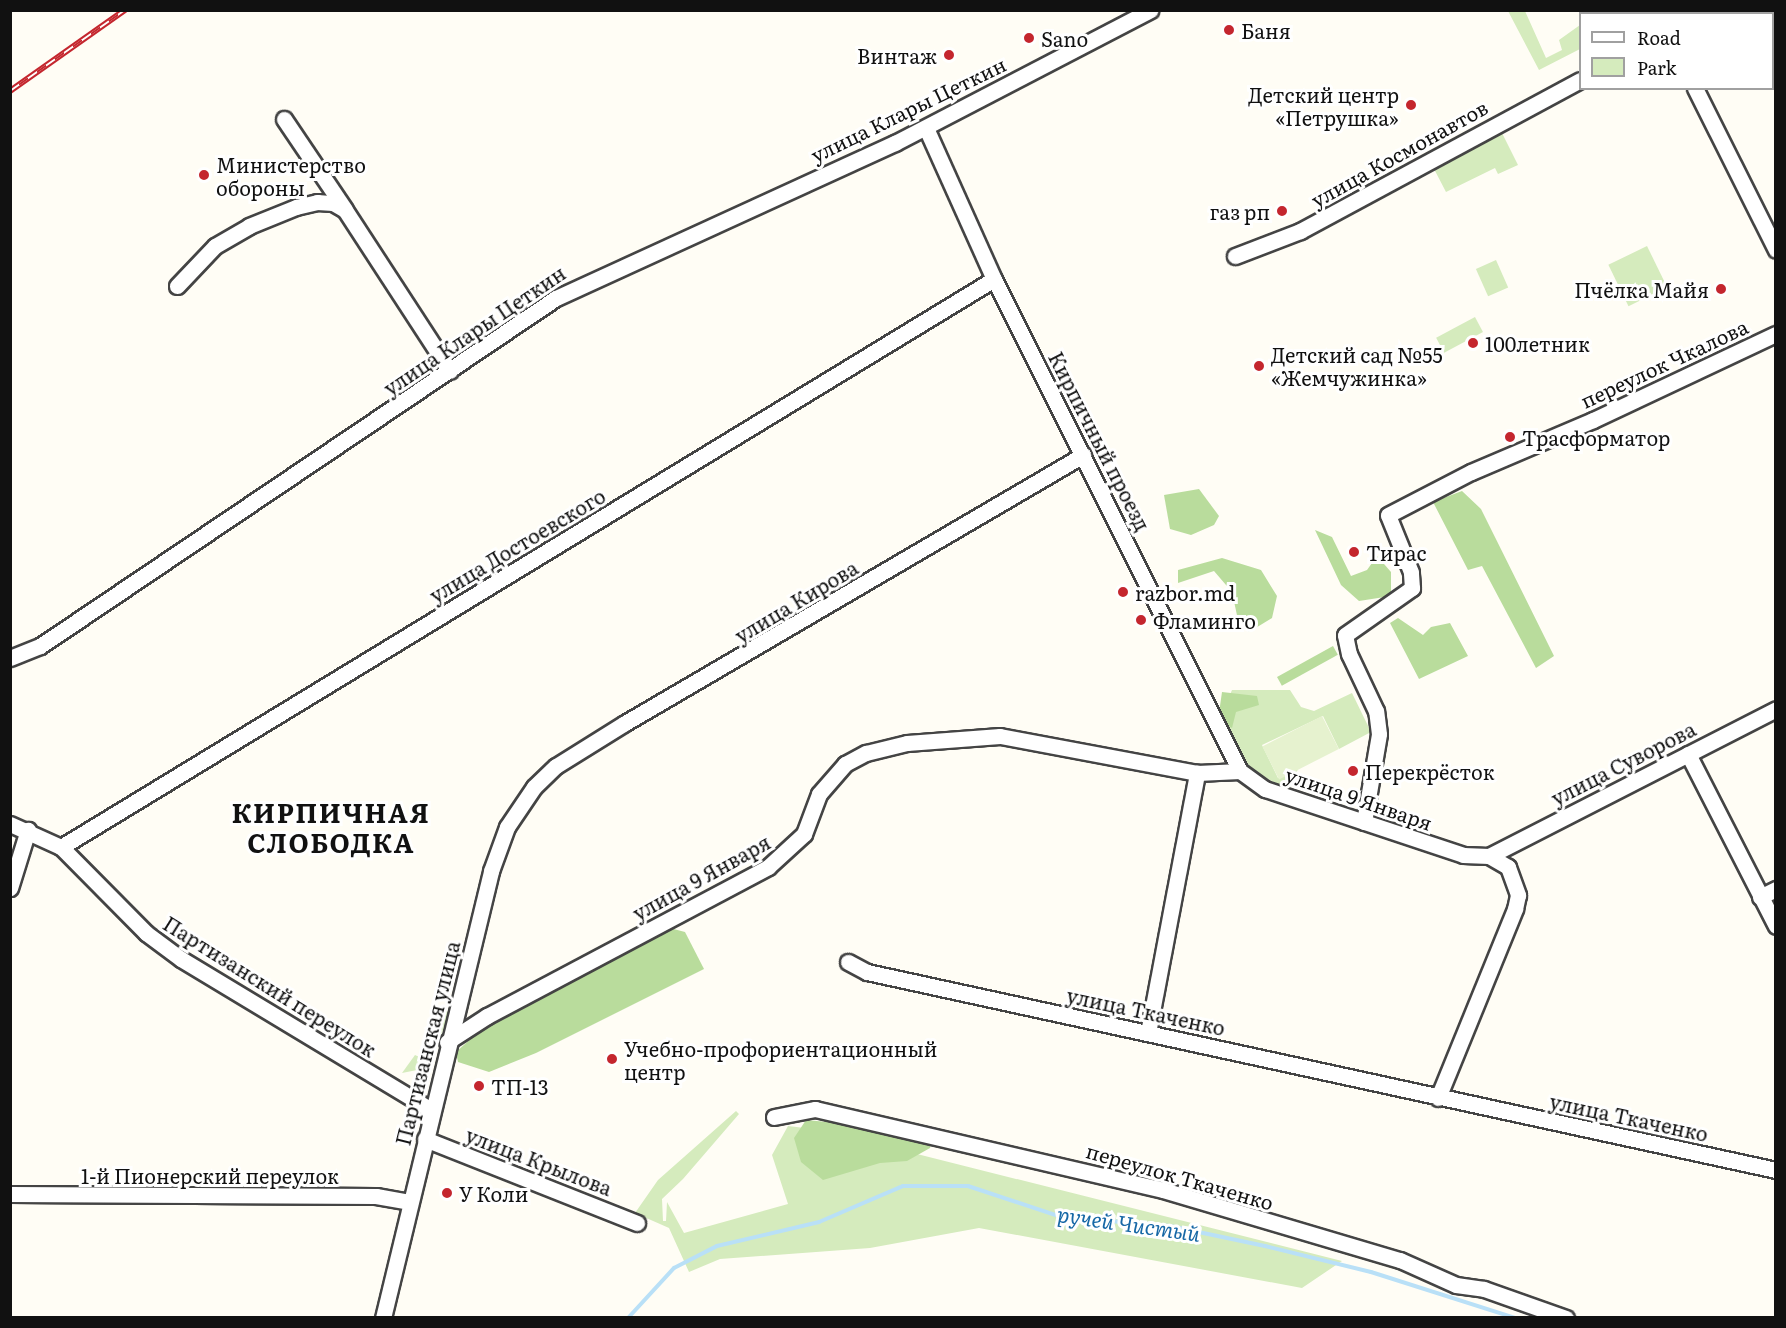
<!DOCTYPE html>
<meta charset="utf-8">
<style>
body{margin:0}
#map{position:relative;width:1786px;height:1328px;overflow:hidden;background:#fffdf5;font-family:Literata,serif}
div>[style]{position:absolute}
.green>*{inset:0;background:#d5ebbd;transform-origin:0 0}
.forest>*{inset:0;background:#b9dc9c;transform-origin:0 0}
.pitch>*{inset:0;background:#e6f2cf;transform-origin:0 0}
.stream>*{height:4px;margin:-2px;padding:0 2px;transform-origin:2px;border-radius:2px;background:#b9e0f7}
.roads{filter:drop-shadow(2px 0 #444) drop-shadow(-2px 0 #444) drop-shadow(0 2px #444) drop-shadow(0 -2px #444)}
.minor>*{height:15px;margin:-7.5px;padding:0 7.5px;transform-origin:7.5px;border-radius:7.5px;background:#fff}
.rail>*{height:6px;margin-top:-3px;transform-origin:0;background:repeating-linear-gradient(90deg,#fff 0 11px,#c4262e 0 22px);box-sizing:border-box;border-block:2px solid #c4262e}
.dots>*{width:16px;height:16px;translate:-50% -50%;box-sizing:border-box;border:3px solid #fff;border-radius:50%}
span{translate:-50% -50%;white-space:nowrap;text-align:center;line-height:1.15;-webkit-text-stroke:6px #fff;paint-order:stroke}
.poi-label{font-size:20px;color:#111}
.left{translate:0 -50%;text-align:left}
.right{translate:-100% -50%;text-align:right}
.street-label{font-size:20px;color:#111}
.water-label{font-size:21px;color:#1768a6;font-style:italic}
.district-label{font-size:26px;color:#111;font-weight:700;letter-spacing:1.5px}
.frame{position:absolute;inset:0;border:12px solid #111;pointer-events:none}
.legend{position:absolute;left:1579px;top:12px;width:195px;height:78px;box-sizing:border-box;background:#fff;border:2px solid #a0a0a0;margin:0;padding:8px 10px;list-style:none;font-size:18px;color:#111}
.legend li{display:flex;align-items:center;gap:12px;height:30px}
.legend b{width:30px;border:2px solid #a0a0a0}
</style>
<div id="map">
<div class="green">
<div style="clip-path:polygon(1508px 11px,1525px 11px,1546px 58px,1562px 50px,1559px 40px,1580px 25px,1580px 49px,1539px 70px)"></div>
<div style="clip-path:polygon(1502px 133px,1518px 165px,1498px 174px,1495px 168px,1446px 192px,1433px 167px)"></div>
<div style="left:1647px;top:246px;width:46px;height:43px;rotate:64deg"></div>
<div style="left:1496px;top:260px;width:30px;height:22px;rotate:66deg"></div>
<div style="left:1475px;top:317px;width:17px;height:44px;rotate:62deg"></div>
<div style="clip-path:polygon(1232px 690px,1290px 690px,1301px 707px,1314px 711px,1352px 693px,1371px 732px,1339px 749px,1323px 716px,1262px 745px,1278px 778px,1298px 769px,1289px 790px,1244px 767px,1220px 717px)"></div>
<div style="clip-path:polygon(441px 1009px,449px 1012px,435px 1053px,423px 1046px)"></div>
<div style="clip-path:polygon(415px 1055px,428px 1061px,417px 1070px,402px 1073px)"></div>
<div style="clip-path:polygon(736px 1111px,739px 1114px,683px 1179px,662px 1199px,663px 1221px,666px 1221px,667px 1202px,684px 1233px,788px 1204px,772px 1155px,788px 1126px,822px 1130px,1342px 1261px,1302px 1288px,979px 1228px,870px 1248px,720px 1259px,689px 1272px,669px 1228px,635px 1213px,658px 1180px)"></div>
</div>
<div class="forest">
<div style="clip-path:polygon(1199px 489px,1219px 516px,1214px 525px,1191px 535px,1170px 529px,1164px 495px)"></div>
<div style="clip-path:polygon(1462px 491px,1481px 509px,1554px 656px,1536px 668px,1482px 566px,1468px 570px,1433px 502px)"></div>
<div style="clip-path:polygon(1315px 530px,1332px 537px,1351px 576px,1367px 570px,1377px 556px,1391px 572px,1391px 596px,1359px 601px,1341px 585px)"></div>
<div style="clip-path:polygon(1222px 558px,1261px 570px,1277px 596px,1272px 618px,1249px 632px,1238px 620px,1232px 592px,1214px 571px,1178px 583px,1178px 570px)"></div>
<div style="clip-path:polygon(1398px 618px,1423px 635px,1431px 627px,1450px 623px,1468px 656px,1419px 679px,1390px 623px)"></div>
<div style="left:1333px;top:646px;width:10px;height:64px;rotate:61deg"></div>
<div style="clip-path:polygon(1222px 692px,1257px 696px,1259px 705px,1236px 712px,1232px 728px,1218px 720px)"></div>
<div style="clip-path:polygon(666px 927px,685px 932px,704px 969px,536px 1053px,489px 1072px,458px 1062px,456px 1052px,494px 1018px)"></div>
<div style="clip-path:polygon(806px 1120px,859px 1125px,933px 1139px,930px 1148px,907px 1161px,880px 1163px,823px 1180px,801px 1162px,794px 1138px)"></div>
</div>
<div class="pitch">
<div style="left:1322px;top:716px;width:37px;height:67px;rotate:63deg"></div>
</div>
<div class="stream">
<div style="left:628px;top:1318px;width:68px;rotate:-47.4deg"></div>
<div style="left:674px;top:1268px;width:48px;rotate:-27.1deg"></div>
<div style="left:717px;top:1246px;width:105px;rotate:-13.2deg"></div>
<div style="left:819px;top:1222px;width:91px;rotate:-23.2deg"></div>
<div style="left:903px;top:1186px;width:65px"></div>
<div style="left:968px;top:1186px;width:98px;rotate:18.4deg"></div>
<div style="left:1061px;top:1217px;width:109px;rotate:4.7deg"></div>
<div style="left:1170px;top:1226px;width:97px;rotate:11.9deg"></div>
<div style="left:1265px;top:1246px;width:109px;rotate:13.8deg"></div>
<div style="left:1371px;top:1272px;width:151px;rotate:17.7deg"></div>
</div>
<div class="roads">
<div class="minor">
<div style="left:1655px;top:10px;width:4px;rotate:63deg"></div>
<div style="left:1707px;top:14px;width:7px;rotate:-34deg"></div>
<div style="left:1695px;top:88px;width:181px;rotate:63.4deg"></div>
<div style="left:284px;top:119px;width:107px;rotate:56deg"></div>
<div style="left:926px;top:128px;width:166px;rotate:65.8deg"></div>
<div style="left:994px;top:279px;width:550px;rotate:63.43deg"></div>
<div style="left:1235px;top:256px;width:70px;rotate:-21deg"></div>
<div style="left:1300px;top:231px;width:318px;rotate:-28.3deg"></div>
<div style="left:177px;top:286px;width:55px;rotate:-46.5deg"></div>
<div style="left:215px;top:246px;width:39px;rotate:-30deg"></div>
<div style="left:249px;top:226px;width:51px;rotate:-22deg"></div>
<div style="left:296px;top:207px;width:22px;rotate:-13deg"></div>
<div style="left:317px;top:202px;width:16px;rotate:4deg"></div>
<div style="left:333px;top:203px;width:14px;rotate:30deg"></div>
<div style="left:345px;top:210px;width:192px;rotate:56.9deg"></div>
<div style="left:10px;top:658px;width:32px;rotate:-22deg"></div>
<div style="left:40px;top:646px;width:622px;rotate:-34deg"></div>
<div style="left:556px;top:298px;width:373px;rotate:-24.6deg"></div>
<div style="left:895px;top:143px;width:288px;rotate:-27.5deg"></div>
<div style="left:1688px;top:754px;width:193px;rotate:62.9deg"></div>
<div style="left:1364px;top:822px;width:89px;rotate:-80.3deg"></div>
<div style="left:1379px;top:734px;width:23px;rotate:-97deg"></div>
<div style="left:1376px;top:711px;width:63px;rotate:-115.3deg"></div>
<div style="left:1349px;top:654px;width:19px;rotate:-102deg"></div>
<div style="left:1345px;top:635px;width:82px;rotate:-35deg"></div>
<div style="left:1412px;top:588px;width:16px;rotate:-94deg"></div>
<div style="left:1411px;top:572px;width:61px;rotate:-112deg"></div>
<div style="left:1388px;top:515px;width:93px;rotate:-27.4deg"></div>
<div style="left:1471px;top:472px;width:133px;rotate:-23.1deg"></div>
<div style="left:1593px;top:420px;width:202px;rotate:-25.2deg"></div>
<div style="left:10px;top:824px;width:56px;rotate:24.3deg"></div>
<div style="left:61px;top:847px;width:121px;rotate:45.3deg"></div>
<div style="left:146px;top:933px;width:44px;rotate:36.6deg"></div>
<div style="left:181px;top:959px;width:292px;rotate:31.1deg"></div>
<div style="left:61px;top:847px;width:1092px;rotate:-31.33deg"></div>
<div style="left:1489px;top:856px;width:322px;rotate:-27.1deg"></div>
<div style="left:10px;top:888px;width:61px;rotate:-72.8deg"></div>
<div style="left:1760px;top:897px;width:18px;rotate:-27deg"></div>
<div style="left:848px;top:962px;width:21px;rotate:28deg"></div>
<div style="left:867px;top:972px;width:930px;rotate:12.29deg"></div>
<div style="left:1148px;top:1033px;width:265px;rotate:-79.3deg"></div>
<div style="left:447px;top:1042px;width:48px;rotate:-33deg"></div>
<div style="left:487px;top:1016px;width:318px;rotate:-27.9deg"></div>
<div style="left:768px;top:867px;width:49px;rotate:-42.5deg"></div>
<div style="left:804px;top:834px;width:43px;rotate:-69.4deg"></div>
<div style="left:819px;top:794px;width:40px;rotate:-49deg"></div>
<div style="left:845px;top:764px;width:24px;rotate:-28deg"></div>
<div style="left:866px;top:753px;width:42px;rotate:-13.7deg"></div>
<div style="left:907px;top:743px;width:93px;rotate:-4.3deg"></div>
<div style="left:1000px;top:736px;width:200px;rotate:10.6deg"></div>
<div style="left:1197px;top:773px;width:43px;rotate:-2.7deg"></div>
<div style="left:1240px;top:771px;width:31px;rotate:36deg"></div>
<div style="left:1265px;top:789px;width:209px;rotate:18.4deg"></div>
<div style="left:1463px;top:855px;width:26px;rotate:2deg"></div>
<div style="left:1489px;top:856px;width:22px;rotate:30deg"></div>
<div style="left:1508px;top:867px;width:30px;rotate:70deg"></div>
<div style="left:1518px;top:895px;width:14px;rotate:102deg"></div>
<div style="left:1515px;top:909px;width:204px;rotate:112.2deg"></div>
<div style="left:774px;top:1117px;width:42px;rotate:-11deg"></div>
<div style="left:815px;top:1109px;width:357px;rotate:13.1deg"></div>
<div style="left:1163px;top:1190px;width:247px;rotate:16.5deg"></div>
<div style="left:1400px;top:1260px;width:61px;rotate:24.1deg"></div>
<div style="left:1456px;top:1285px;width:28px;rotate:8deg"></div>
<div style="left:1484px;top:1289px;width:87px;rotate:19.5deg"></div>
<div style="left:425px;top:1139px;width:228px;rotate:21.6deg"></div>
<div style="left:10px;top:1194px;width:366px;rotate:0.3deg"></div>
<div style="left:376px;top:1196px;width:35px;rotate:10deg"></div>
<div style="left:383px;top:1318px;width:460px;rotate:-76.4deg"></div>
<div style="left:491px;top:871px;width:47px;rotate:-70deg"></div>
<div style="left:507px;top:827px;width:48px;rotate:-56deg"></div>
<div style="left:534px;top:787px;width:30px;rotate:-44deg"></div>
<div style="left:556px;top:766px;width:81px;rotate:-31.9deg"></div>
<div style="left:625px;top:723px;width:531px;rotate:-30.33deg"></div>
</div>
</div>
<div class="rail">
<div style="left:10px;top:91px;width:141px;rotate:-35.2deg"></div>
</div>
<div class="dots">
<div style="left:1229px;top:30px;background:#c4262e"></div>
<div style="left:1029px;top:38px;background:#c4262e"></div>
<div style="left:949px;top:55px;background:#c4262e"></div>
<div style="left:1411px;top:105px;background:#c4262e"></div>
<div style="left:204px;top:175px;background:#c4262e"></div>
<div style="left:1282px;top:211px;background:#c4262e"></div>
<div style="left:1721px;top:289px;background:#c4262e"></div>
<div style="left:1473px;top:343px;background:#c4262e"></div>
<div style="left:1259px;top:366px;background:#c4262e"></div>
<div style="left:1510px;top:437px;background:#c4262e"></div>
<div style="left:1354px;top:552px;background:#c4262e"></div>
<div style="left:1123px;top:592px;background:#c4262e"></div>
<div style="left:1141px;top:620px;background:#c4262e"></div>
<div style="left:1353px;top:771px;background:#c4262e"></div>
<div style="left:612px;top:1059px;background:#c4262e"></div>
<div style="left:479px;top:1086px;background:#c4262e"></div>
<div style="left:447px;top:1193px;background:#c4262e"></div>
</div>
<div class="poi-label">
<span class="left" style="left:1241px;top:30px">Баня</span>
<span class="left" style="left:1041px;top:38px">Sano</span>
<span class="right" style="left:937px;top:55px">Винтаж</span>
<span class="right" style="left:1399px;top:106px">Детский центр<br>«Петрушка»</span>
<span class="left" style="left:216px;top:176px">Министерство<br>обороны</span>
<span class="right" style="left:1270px;top:211px">газ рп</span>
<span class="right" style="left:1709px;top:289px">Пчёлка Майя</span>
<span class="left" style="left:1485px;top:343px">100летник</span>
<span class="left" style="left:1271px;top:366px">Детский сад №55<br>«Жемчужинка»</span>
<span class="left" style="left:1522px;top:437px">Трасформатор</span>
<span class="left" style="left:1366px;top:552px">Тирас</span>
<span class="left" style="left:1135px;top:592px">razbor.md</span>
<span class="left" style="left:1153px;top:620px">Фламинго</span>
<span class="left" style="left:1365px;top:771px">Перекрёсток</span>
<span class="left" style="left:624px;top:1060px">Учебно-профориентационный<br>центр</span>
<span class="left" style="left:491px;top:1086px">ТП-13</span>
<span class="left" style="left:459px;top:1193px">У Коли</span>
</div>
<div class="street-label">
<span style="left:908px;top:109px;rotate:-26deg">улица Клары Цеткин</span>
<span style="left:1399px;top:153px;rotate:-29deg">улица Космонавтов</span>
<span style="left:474px;top:330px;rotate:-34deg">улица Клары Цеткин</span>
<span style="left:1664px;top:363px;rotate:-25deg">переулок Чкалова</span>
<span style="left:1100px;top:441px;rotate:63deg">Кирпичный проезд</span>
<span style="left:517px;top:545px;rotate:-31deg">улица Достоевского</span>
<span style="left:796px;top:601px;rotate:-31deg">улица Кирова</span>
<span style="left:1623px;top:763px;rotate:-27deg">улица Суворова</span>
<span style="left:1359px;top:798px;rotate:19deg">улица 9 Января</span>
<span style="left:701px;top:877px;rotate:-29deg">улица 9 Января</span>
<span style="left:270px;top:986px;rotate:32deg">Партизанский переулок</span>
<span style="left:1146px;top:1011px;rotate:12deg">улица Ткаченко</span>
<span style="left:427px;top:1043px;rotate:-76deg">Партизанская улица</span>
<span style="left:1629px;top:1117px;rotate:12deg">улица Ткаченко</span>
<span style="left:539px;top:1161px;rotate:21deg">улица Крылова</span>
<span style="left:210px;top:1175px">1-й Пионерский переулок</span>
<span style="left:1180px;top:1176px;rotate:16deg">переулок Ткаченко</span>
</div>
<div class="water-label">
<span style="left:1129px;top:1223px;rotate:8deg">ручей Чистый</span>
</div>
<div class="district-label">
<span style="left:331px;top:827px">КИРПИЧНАЯ<br>СЛОБОДКА</span>
</div>
<div class="frame"></div>
<ul class="legend">
<li><b style="height:8px;background:#fff"></b>Road</li>
<li><b style="height:16px;background:#d5ebbd"></b>Park</li>
</ul>
</div>
